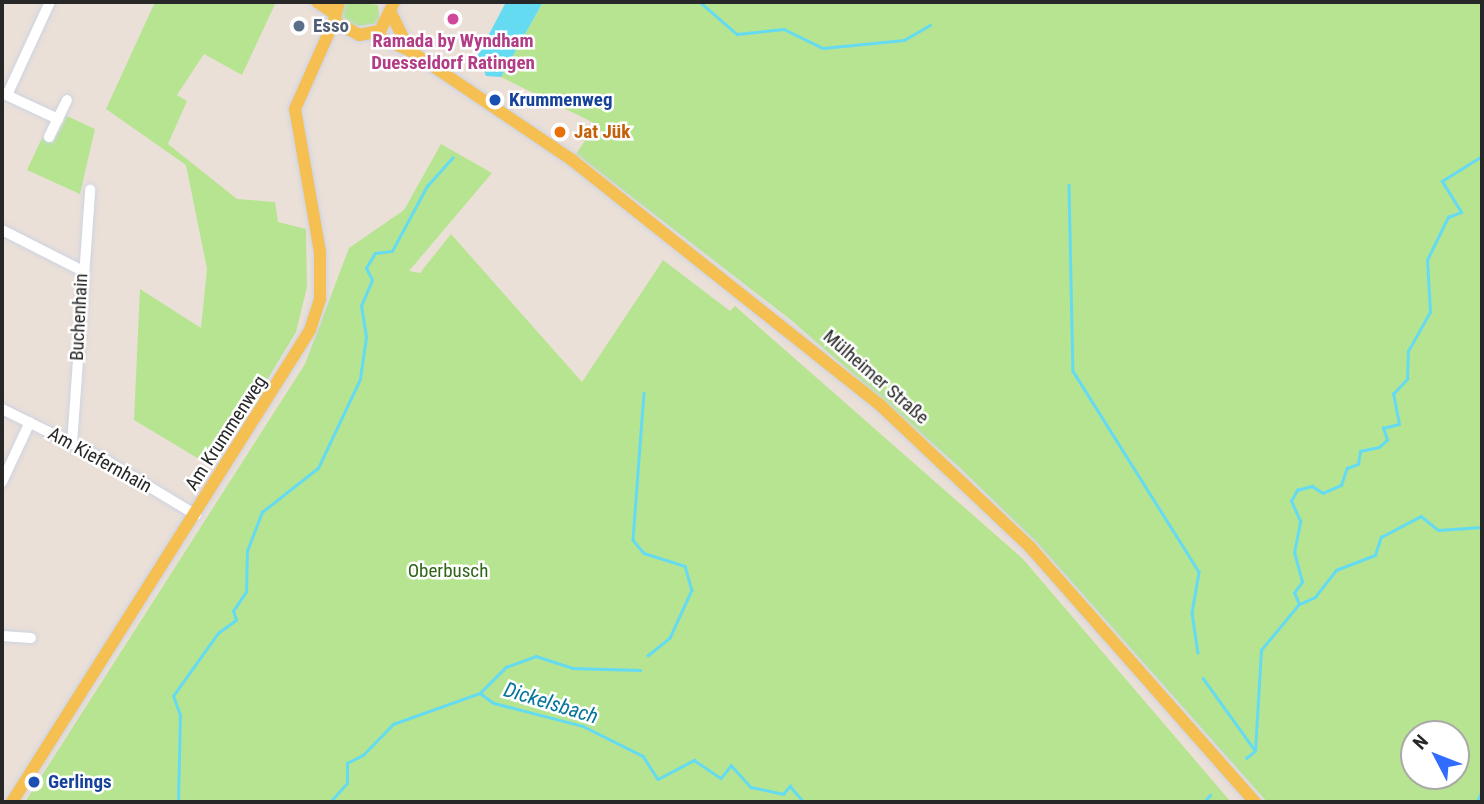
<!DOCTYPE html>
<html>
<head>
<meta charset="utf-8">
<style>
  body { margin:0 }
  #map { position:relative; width:1484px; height:804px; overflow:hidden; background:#ebe0d8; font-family:"Roboto Condensed",sans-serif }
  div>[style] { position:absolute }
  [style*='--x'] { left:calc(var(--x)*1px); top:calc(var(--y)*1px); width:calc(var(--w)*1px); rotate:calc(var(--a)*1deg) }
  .green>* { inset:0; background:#b6e491 }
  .water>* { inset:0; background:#65dbf2 }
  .stream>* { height:2.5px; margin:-1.25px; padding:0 1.25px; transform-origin:1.25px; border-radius:1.25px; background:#65dbf2 }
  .roads { filter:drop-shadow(0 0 2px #cdd3e1) drop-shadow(0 0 2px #cdd3e1) }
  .minor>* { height:10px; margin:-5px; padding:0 5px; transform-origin:5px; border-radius:5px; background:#fff }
  .major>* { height:12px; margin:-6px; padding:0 6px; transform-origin:6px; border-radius:6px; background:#f5bf52 }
  .dots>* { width:19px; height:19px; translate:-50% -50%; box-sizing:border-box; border:4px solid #fff; border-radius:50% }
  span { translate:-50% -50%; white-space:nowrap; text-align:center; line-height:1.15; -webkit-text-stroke:5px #fff; paint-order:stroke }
  .service-label { font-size:19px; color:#4e5e75; font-weight:700 }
  .left { translate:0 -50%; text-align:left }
  .hotel-label { font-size:19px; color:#b23c85; font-weight:700 }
  .transit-label { font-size:19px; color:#164399; font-weight:700 }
  .food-label { font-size:19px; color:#c56008; font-weight:700 }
  .street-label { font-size:19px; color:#272727 }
  .park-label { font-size:19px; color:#2f6516 }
  .water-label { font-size:21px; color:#08769a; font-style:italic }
  .frame { position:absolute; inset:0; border:4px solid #272727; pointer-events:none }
  .north { position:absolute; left:1400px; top:720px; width:70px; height:70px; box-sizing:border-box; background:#fff; border:2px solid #a9a9a9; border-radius:50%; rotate:312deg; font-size:19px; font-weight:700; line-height:28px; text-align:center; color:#272727 }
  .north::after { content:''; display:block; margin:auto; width:24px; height:32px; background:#306cff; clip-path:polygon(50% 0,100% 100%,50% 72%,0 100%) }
</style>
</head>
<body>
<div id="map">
  <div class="green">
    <i style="clip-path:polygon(155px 2px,276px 2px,242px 75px,204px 54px,177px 95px,187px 101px,168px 144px,237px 199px,275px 202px,278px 222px,306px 229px,307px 287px,296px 332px,214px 468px,134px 420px,140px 289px,201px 328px,207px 269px,186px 165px,106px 109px)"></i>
    <i style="clip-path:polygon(355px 2px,378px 5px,380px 23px,353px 27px,339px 20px,343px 5px)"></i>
    <i style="clip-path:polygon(evenodd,543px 2px,1482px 2px,1482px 802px,1267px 802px,1036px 542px,958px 466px,791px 320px,576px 154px,596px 124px,501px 77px,543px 2px,1414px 734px,1456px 734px,1456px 776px,1414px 776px,1414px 734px)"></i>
    <i style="clip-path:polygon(67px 116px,95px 129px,80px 194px,27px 170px,42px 138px,53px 143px)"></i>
    <i style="clip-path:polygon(441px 144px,492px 173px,409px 271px,420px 273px,451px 234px,582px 382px,663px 260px,730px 311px,735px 306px,1023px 559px,1230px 801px,25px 802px,305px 364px,349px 248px,404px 210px)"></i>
  </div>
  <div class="water">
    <i style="clip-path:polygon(506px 2px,543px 2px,501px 77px,486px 76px,478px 55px)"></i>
  </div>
  <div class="stream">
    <i style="--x:700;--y:2;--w:49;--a:40.9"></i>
    <i style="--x:737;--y:34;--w:47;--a:-6.1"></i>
    <i style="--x:784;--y:29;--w:43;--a:26"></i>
    <i style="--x:823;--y:48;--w:81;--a:-5.6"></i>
    <i style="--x:904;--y:40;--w:30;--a:-30"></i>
    <i style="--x:1069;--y:185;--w:186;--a:88.8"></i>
    <i style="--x:1073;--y:371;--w:237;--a:57.9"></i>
    <i style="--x:1199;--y:572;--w:42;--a:99.7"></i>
    <i style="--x:1192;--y:613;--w:40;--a:81.5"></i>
    <i style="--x:644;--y:393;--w:147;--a:94.3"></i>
    <i style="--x:633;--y:540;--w:17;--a:50"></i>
    <i style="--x:644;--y:553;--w:43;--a:17.6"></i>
    <i style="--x:685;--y:566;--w:25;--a:74"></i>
    <i style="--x:692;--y:590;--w:53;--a:114.6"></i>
    <i style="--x:670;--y:638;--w:28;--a:141"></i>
    <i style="--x:1300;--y:604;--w:17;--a:-25"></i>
    <i style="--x:1315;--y:597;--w:34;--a:-52"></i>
    <i style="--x:1336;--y:570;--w:42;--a:-21"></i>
    <i style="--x:1375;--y:555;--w:19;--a:-72"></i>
    <i style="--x:1381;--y:537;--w:45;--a:-27.7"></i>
    <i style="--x:1421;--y:516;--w:22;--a:39"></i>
    <i style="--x:1438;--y:530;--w:44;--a:-3.9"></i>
    <i style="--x:1203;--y:678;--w:87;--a:54.3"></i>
    <i style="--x:480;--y:693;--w:37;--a:-45"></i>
    <i style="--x:506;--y:667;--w:32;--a:-20"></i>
    <i style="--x:536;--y:656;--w:38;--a:18"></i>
    <i style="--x:572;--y:668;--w:68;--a:1.7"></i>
    <i style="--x:1246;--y:758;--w:11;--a:-38"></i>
    <i style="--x:1255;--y:751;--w:101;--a:-86.6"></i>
    <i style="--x:1261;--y:650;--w:60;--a:-50.4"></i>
    <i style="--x:1299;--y:604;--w:12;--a:-114"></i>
    <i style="--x:1294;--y:593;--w:14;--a:-54"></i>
    <i style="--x:1302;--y:582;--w:30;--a:-105"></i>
    <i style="--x:1294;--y:553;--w:33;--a:-79"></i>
    <i style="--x:1300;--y:521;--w:22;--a:-114"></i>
    <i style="--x:1291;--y:501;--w:13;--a:-61"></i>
    <i style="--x:1297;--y:490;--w:16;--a:-15"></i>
    <i style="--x:1312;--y:486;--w:13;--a:32"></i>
    <i style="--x:1323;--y:493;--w:20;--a:-24"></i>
    <i style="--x:1341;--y:485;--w:18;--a:-71"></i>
    <i style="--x:1347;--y:468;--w:12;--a:-20"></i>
    <i style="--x:1358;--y:464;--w:13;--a:-81"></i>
    <i style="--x:1360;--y:451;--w:19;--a:-12"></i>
    <i style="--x:1379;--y:447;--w:11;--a:-41"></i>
    <i style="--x:1387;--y:440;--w:13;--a:-108"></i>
    <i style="--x:1383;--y:428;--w:16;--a:-14"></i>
    <i style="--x:1399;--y:424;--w:31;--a:-101"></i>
    <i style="--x:1393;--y:394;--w:21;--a:-47"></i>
    <i style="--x:1407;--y:379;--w:28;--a:-88"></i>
    <i style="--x:1408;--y:351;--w:45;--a:-60.6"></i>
    <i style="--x:1430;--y:312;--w:52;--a:-93.3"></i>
    <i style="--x:1427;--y:260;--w:48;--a:-64"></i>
    <i style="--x:1448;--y:217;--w:14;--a:-21"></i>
    <i style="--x:1461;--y:212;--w:36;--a:-122"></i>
    <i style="--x:1442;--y:181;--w:47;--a:-32"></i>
    <i style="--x:178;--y:802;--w:87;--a:-88.7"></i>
    <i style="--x:180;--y:715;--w:20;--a:-110"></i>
    <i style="--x:173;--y:696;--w:77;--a:-54.5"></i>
    <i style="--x:218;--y:633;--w:22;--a:-36"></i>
    <i style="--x:236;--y:620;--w:9;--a:-108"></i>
    <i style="--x:233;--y:611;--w:23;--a:-56"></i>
    <i style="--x:246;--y:592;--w:41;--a:-88.6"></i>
    <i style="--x:247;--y:551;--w:42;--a:-69"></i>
    <i style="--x:262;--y:512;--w:71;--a:-38.2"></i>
    <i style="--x:318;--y:468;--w:98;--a:-64.7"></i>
    <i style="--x:360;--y:379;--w:42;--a:-81.9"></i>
    <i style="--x:366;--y:337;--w:31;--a:-99"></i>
    <i style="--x:361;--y:306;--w:28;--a:-67"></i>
    <i style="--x:372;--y:280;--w:13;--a:-117"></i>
    <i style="--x:366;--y:268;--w:17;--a:-59"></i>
    <i style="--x:375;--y:253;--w:17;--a:-7"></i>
    <i style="--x:392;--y:251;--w:74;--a:-61.7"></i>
    <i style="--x:427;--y:186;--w:38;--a:-48"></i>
    <i style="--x:330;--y:802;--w:25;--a:-48"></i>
    <i style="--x:347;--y:783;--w:20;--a:-90"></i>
    <i style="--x:347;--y:763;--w:18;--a:-27"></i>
    <i style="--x:363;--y:755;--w:43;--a:-45.9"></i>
    <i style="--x:393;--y:724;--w:92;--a:-19.6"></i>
    <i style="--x:480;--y:693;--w:17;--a:36"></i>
    <i style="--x:494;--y:703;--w:92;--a:14.5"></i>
    <i style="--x:583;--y:726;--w:67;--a:26.6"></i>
    <i style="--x:643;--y:756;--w:27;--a:57"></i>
    <i style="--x:658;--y:779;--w:41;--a:-27.8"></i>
    <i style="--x:694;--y:760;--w:32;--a:34"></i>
    <i style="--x:721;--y:778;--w:16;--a:-52"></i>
    <i style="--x:731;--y:765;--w:30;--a:48"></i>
    <i style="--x:751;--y:787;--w:33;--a:12"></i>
    <i style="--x:783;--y:794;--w:11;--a:-49"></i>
    <i style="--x:790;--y:786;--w:21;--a:49"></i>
    <i style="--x:1204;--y:802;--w:9;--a:-49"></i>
    <i style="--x:1477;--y:802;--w:13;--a:-67"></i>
  </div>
  <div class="roads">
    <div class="minor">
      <i style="--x:2;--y:93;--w:62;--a:24.9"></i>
      <i style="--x:7;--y:95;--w:102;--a:-65.2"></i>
      <i style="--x:49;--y:137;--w:41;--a:-64.1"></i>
      <i style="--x:2;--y:230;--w:89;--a:26.9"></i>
      <i style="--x:2;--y:409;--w:117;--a:26.3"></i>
      <i style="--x:107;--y:461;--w:104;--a:31.2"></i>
      <i style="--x:72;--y:444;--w:255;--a:-85.9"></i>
      <i style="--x:2;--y:482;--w:66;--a:-65"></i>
      <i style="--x:2;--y:636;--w:29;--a:4"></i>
    </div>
    <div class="major">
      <i style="--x:317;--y:2;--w:20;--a:33"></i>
      <i style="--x:339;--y:2;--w:20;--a:105"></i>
      <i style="--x:334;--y:21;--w:29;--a:29"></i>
      <i style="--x:359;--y:35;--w:21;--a:-11"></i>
      <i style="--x:380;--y:31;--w:32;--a:-64"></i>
      <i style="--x:392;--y:15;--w:39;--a:64"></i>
      <i style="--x:370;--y:33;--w:43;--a:23.6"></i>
      <i style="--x:409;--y:50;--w:197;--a:34"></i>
      <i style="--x:572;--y:160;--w:394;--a:38.5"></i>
      <i style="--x:880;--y:405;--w:207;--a:43.4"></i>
      <i style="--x:1030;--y:547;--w:340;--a:48.6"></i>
      <i style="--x:12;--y:802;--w:558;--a:-57.73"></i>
      <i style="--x:310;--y:330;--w:33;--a:-72"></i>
      <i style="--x:320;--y:299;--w:47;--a:-90"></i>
      <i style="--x:320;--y:252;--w:145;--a:-99.9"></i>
      <i style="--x:295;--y:109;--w:96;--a:-66.1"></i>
    </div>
  </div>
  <div class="dots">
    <i style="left:453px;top:19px;background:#d1479c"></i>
    <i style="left:299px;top:26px;background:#5c6f8a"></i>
    <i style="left:495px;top:100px;background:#1a4fb4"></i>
    <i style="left:560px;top:132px;background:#e8710a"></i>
    <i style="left:34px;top:782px;background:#1a4fb4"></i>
  </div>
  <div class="service-label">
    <span class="left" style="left:313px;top:26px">Esso</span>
  </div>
  <div class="hotel-label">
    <span style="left:453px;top:52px">Ramada by Wyndham<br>Duesseldorf Ratingen</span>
  </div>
  <div class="transit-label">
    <span class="left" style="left:509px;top:100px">Krummenweg</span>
    <span class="left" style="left:48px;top:782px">Gerlings</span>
  </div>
  <div class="food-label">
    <span class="left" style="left:574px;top:132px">Jat Jük</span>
  </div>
  <div class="street-label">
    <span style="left:79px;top:317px;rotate:-87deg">Buchenhain</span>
    <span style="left:876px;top:377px;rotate:41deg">Mülheimer Straße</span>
    <span style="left:226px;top:433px;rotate:-57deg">Am Krummenweg</span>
    <span style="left:100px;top:460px;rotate:29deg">Am Kiefernhain</span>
  </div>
  <div class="park-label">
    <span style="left:448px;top:571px">Oberbusch</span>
  </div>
  <div class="water-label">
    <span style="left:551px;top:703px;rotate:17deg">Dickelsbach</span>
  </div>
  <div class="frame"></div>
  <div class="north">N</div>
</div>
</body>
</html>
